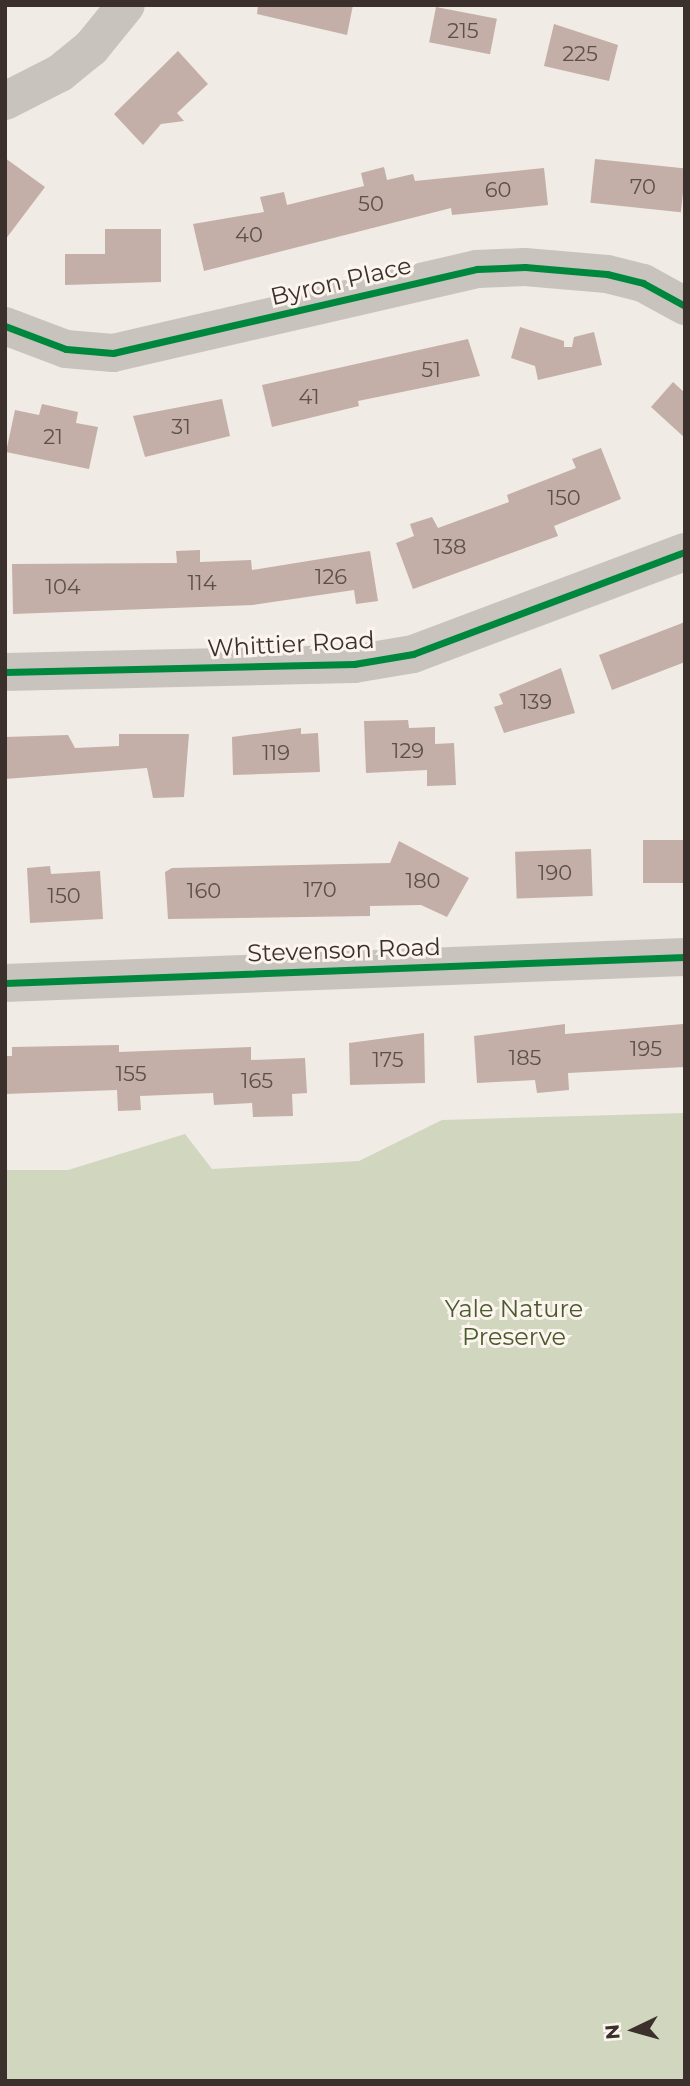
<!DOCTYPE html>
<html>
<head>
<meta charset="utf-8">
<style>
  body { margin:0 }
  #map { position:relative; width:690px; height:2086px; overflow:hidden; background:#f0ebe5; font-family:Montserrat,sans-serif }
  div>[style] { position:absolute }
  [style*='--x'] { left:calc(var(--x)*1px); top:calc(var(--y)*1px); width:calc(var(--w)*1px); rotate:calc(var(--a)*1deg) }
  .green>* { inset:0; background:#d1d6bf }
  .building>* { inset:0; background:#c3afa7; transform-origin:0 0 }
  .minor>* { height:38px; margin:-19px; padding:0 19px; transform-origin:19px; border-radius:19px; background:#c9c3be }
  .cycleway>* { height:7px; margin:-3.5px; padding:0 3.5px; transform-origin:3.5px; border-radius:3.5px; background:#00873e }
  span { translate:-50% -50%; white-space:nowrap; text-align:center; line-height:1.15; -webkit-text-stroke:6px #fbf5ee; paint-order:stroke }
  .number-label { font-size:21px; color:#5d504a }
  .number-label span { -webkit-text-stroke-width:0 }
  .street-label { font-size:24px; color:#3b302b }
  .park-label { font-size:24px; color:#4a5a2e }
  .frame { position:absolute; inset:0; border:7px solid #3b302b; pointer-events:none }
  .north { position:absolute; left:599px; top:1995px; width:70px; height:70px; -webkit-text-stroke:5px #fbf5ee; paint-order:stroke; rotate:265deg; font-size:19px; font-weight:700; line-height:28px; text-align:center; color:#3b302b }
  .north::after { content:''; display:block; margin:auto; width:24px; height:32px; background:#3b302b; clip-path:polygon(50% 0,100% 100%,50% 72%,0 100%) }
</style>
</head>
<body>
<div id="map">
  <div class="green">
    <i style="clip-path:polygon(685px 1113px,685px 2081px,5px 2081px,5px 1170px,68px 1170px,185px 1134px,212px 1169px,359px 1161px,442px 1120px)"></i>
  </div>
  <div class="building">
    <i style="clip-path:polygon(258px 5px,353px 5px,347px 35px,257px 14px)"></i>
    <i style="left:436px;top:7px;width:62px;height:36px;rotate:11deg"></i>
    <i style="clip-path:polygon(554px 24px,618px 45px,609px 81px,544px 66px)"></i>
    <i style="clip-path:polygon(178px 51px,208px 84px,177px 113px,184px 121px,161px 124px,143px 145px,114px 114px)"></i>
    <i style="clip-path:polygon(5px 158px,45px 187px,5px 240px)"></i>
    <i style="left:595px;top:159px;width:91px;height:44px;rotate:6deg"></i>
    <i style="clip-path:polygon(384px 167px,387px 180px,413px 174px,415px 181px,544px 168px,548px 205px,452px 215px,451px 208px,204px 271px,193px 224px,264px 212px,260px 197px,284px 192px,287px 205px,364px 186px,361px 173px)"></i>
    <i style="clip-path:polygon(105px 229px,161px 229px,161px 282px,65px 285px,65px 254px,105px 254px)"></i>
    <i style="clip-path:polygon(520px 327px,564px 341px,564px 347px,572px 347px,574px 337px,594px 332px,602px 365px,538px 380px,535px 366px,511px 358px)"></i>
    <i style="clip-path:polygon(468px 339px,480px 376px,358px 401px,359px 406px,272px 427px,262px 385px)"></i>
    <i style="clip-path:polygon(673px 382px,685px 393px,685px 438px,651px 407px)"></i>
    <i style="clip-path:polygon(222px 399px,230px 436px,145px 457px,133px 416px)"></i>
    <i style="clip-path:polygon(42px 404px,78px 412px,76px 423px,98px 427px,89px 469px,6px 452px,15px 410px,39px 415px)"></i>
    <i style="clip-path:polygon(601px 448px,621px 499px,554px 526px,558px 536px,413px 589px,396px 543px,414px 536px,410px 524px,432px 517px,438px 528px,509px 502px,507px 495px,576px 468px,572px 459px)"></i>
    <i style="clip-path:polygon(200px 550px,200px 562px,251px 560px,252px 570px,370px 551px,378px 601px,356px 604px,354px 590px,253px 605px,13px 614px,12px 564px,177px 563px,176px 551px)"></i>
    <i style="clip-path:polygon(685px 622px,685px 662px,612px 690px,599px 655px)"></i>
    <i style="clip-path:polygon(561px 668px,575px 713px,504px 733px,494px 707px,503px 704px,499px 694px)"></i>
    <i style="clip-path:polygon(408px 720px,409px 728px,435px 727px,435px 744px,454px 743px,456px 785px,427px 786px,427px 770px,366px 773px,364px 721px)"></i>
    <i style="clip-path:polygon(301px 728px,301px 734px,318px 733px,320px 772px,233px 775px,232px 737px)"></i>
    <i style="clip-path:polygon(119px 734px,189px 734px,184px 797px,153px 798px,147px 768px,5px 779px,5px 737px,68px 735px,75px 748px,119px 746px)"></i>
    <i style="left:685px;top:840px;width:43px;height:42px;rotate:90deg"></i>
    <i style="clip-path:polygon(399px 841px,469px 878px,447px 917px,421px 905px,370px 906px,370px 916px,168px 919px,165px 872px,172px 868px,390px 863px)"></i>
    <i style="left:591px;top:849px;width:47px;height:76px;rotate:88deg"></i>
    <i style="clip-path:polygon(50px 866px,51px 874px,100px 871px,103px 919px,30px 923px,27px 868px)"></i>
    <i style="clip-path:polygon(565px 1024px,565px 1034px,683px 1024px,685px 1067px,568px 1073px,569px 1090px,537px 1093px,535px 1080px,477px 1083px,474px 1036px)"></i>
    <i style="clip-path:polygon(424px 1033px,425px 1083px,350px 1085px,349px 1043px)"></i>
    <i style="clip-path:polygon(119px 1045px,119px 1052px,251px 1047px,251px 1060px,305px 1058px,307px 1093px,292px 1094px,293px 1116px,253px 1117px,252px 1103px,214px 1105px,213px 1093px,140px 1096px,141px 1110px,118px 1111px,117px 1090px,5px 1094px,5px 1056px,12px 1056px,12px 1047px)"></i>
  </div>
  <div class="minor">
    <i style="--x:5;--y:101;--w:62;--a:-27"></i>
    <i style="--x:60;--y:73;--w:40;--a:-39"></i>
    <i style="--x:91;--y:48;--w:55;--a:-50.9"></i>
    <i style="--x:5;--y:326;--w:65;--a:20.7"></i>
    <i style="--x:66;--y:349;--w:47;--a:4.9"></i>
    <i style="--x:113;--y:353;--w:374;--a:-13"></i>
    <i style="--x:477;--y:269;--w:48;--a:-2.4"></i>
    <i style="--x:525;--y:267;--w:82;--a:4.9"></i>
    <i style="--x:607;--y:274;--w:37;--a:14"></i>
    <i style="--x:643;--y:283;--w:48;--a:28.7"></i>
    <i style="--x:5;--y:672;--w:349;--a:-1.3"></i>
    <i style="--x:354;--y:664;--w:60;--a:-9.6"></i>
    <i style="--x:413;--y:654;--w:290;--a:-20.6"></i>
    <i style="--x:5;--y:983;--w:680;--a:-2.19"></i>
  </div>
  <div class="cycleway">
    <i style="--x:5;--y:326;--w:65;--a:20.7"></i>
    <i style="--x:66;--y:349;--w:47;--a:4.9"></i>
    <i style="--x:113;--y:353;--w:374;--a:-13"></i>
    <i style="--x:477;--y:269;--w:48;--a:-2.4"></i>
    <i style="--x:525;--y:267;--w:82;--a:4.9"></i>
    <i style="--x:607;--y:274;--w:37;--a:14"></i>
    <i style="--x:643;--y:283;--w:48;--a:28.7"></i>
    <i style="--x:5;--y:672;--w:349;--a:-1.3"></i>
    <i style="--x:354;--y:664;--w:60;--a:-9.6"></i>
    <i style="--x:413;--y:654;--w:290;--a:-20.6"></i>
    <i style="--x:5;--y:983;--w:680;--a:-2.19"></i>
  </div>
  <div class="number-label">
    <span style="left:463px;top:31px">215</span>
    <span style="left:580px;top:54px">225</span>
    <span style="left:643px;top:187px">70</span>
    <span style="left:498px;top:190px">60</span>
    <span style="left:371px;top:204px">50</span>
    <span style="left:249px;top:235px">40</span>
    <span style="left:431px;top:370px">51</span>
    <span style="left:309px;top:397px">41</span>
    <span style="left:181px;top:427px">31</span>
    <span style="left:53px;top:437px">21</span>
    <span style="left:564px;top:498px">150</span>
    <span style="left:450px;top:547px">138</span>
    <span style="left:331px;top:577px">126</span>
    <span style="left:202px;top:583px">114</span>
    <span style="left:63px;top:587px">104</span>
    <span style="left:536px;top:702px">139</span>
    <span style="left:408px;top:751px">129</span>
    <span style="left:276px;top:753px">119</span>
    <span style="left:555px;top:873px">190</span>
    <span style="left:423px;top:881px">180</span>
    <span style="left:320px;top:890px">170</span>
    <span style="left:204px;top:891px">160</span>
    <span style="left:64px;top:896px">150</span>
    <span style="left:646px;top:1049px">195</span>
    <span style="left:525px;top:1058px">185</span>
    <span style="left:388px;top:1060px">175</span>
    <span style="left:131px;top:1074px">155</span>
    <span style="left:257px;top:1081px">165</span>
  </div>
  <div class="street-label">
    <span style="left:341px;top:281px;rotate:-13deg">Byron Place</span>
    <span style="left:291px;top:644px;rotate:-3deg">Whittier Road</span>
    <span style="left:344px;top:950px;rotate:-2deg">Stevenson Road</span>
  </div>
  <div class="park-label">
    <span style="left:514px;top:1323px">Yale Nature<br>Preserve</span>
  </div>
  <div class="frame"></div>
  <div class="north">N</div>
</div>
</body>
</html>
